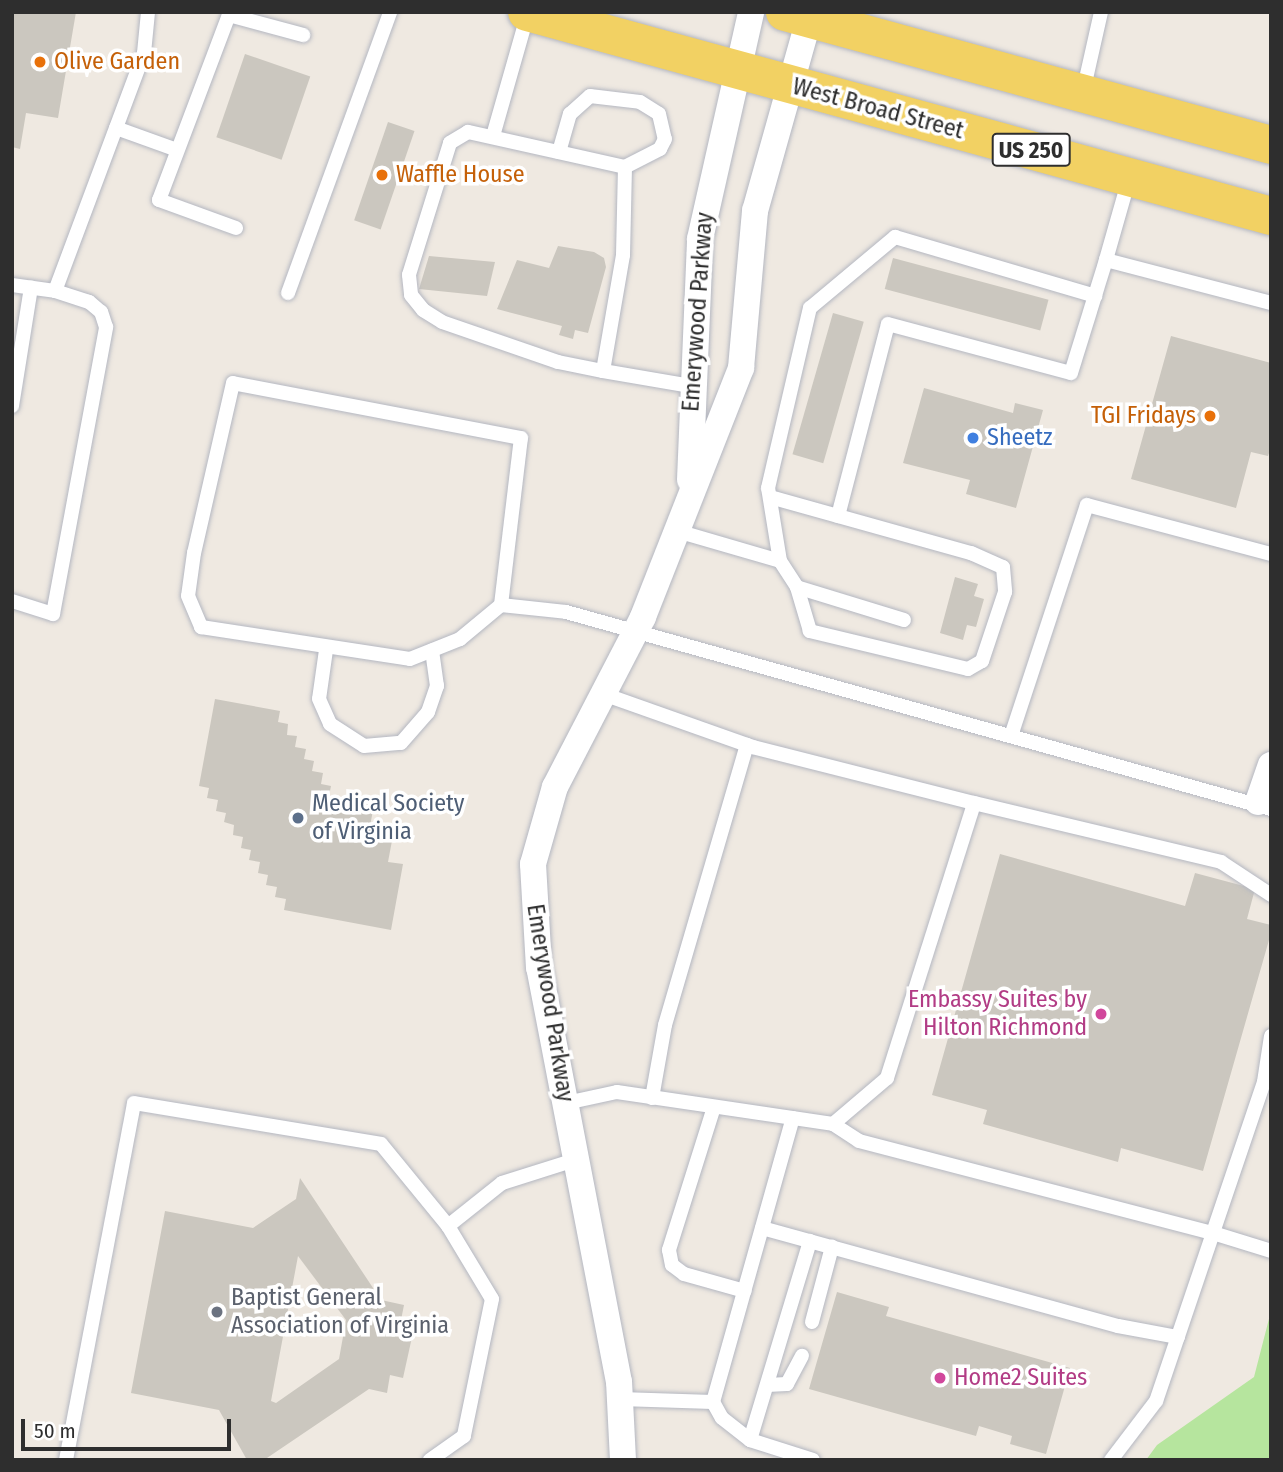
<!DOCTYPE html>
<html>
<head>
<meta charset="utf-8">
<style>
  body { margin:0 }
  #map { position:relative; width:1283px; height:1472px; overflow:hidden; background:#efe9e1; font-family:"Fira Sans Condensed",sans-serif }
  div>[style] { position:absolute }
  [style*='--x'] { left:calc(var(--x)*1px); top:calc(var(--y)*1px); width:calc(var(--w)*1px); rotate:calc(var(--a)*1deg) }
  .green>* { inset:0; background:#b6e59e }
  .building>* { inset:0; background:#cbc7bf; transform-origin:0 0 }
  .roads { filter:drop-shadow(0 0 2px #b4b7c1) drop-shadow(0 0 2px #b4b7c1) }
  .lane>* { height:14px; margin:-7px; padding:0 7px; transform-origin:7px; border-radius:7px; background:#fff }
  .street>* { height:26px; margin:-13px; padding:0 13px; transform-origin:13px; border-radius:13px; background:#fff }
  .primary>* { height:38px; margin:-19px; padding:0 19px; transform-origin:19px; border-radius:19px; background:#f2d163 }
  .dots>* { width:19px; height:19px; translate:-50% -50%; box-sizing:border-box; border:4px solid #fff; border-radius:50% }
  span { translate:-50% -50%; white-space:nowrap; text-align:center; line-height:1.15; -webkit-text-stroke:7px #fff; paint-order:stroke }
  .shield-label span { padding:2px 5px; background:#fff; border:2px solid; border-radius:5px; -webkit-text-stroke-width:0 }
  .shield-label { font-size:23px; color:#2e2e2e; font-weight:700 }
  .food-label { font-size:24px; color:#c56008 }
  .left { translate:0 -50%; text-align:left }
  .right { translate:-100% -50%; text-align:right }
  .street-label { font-size:24px; color:#2e2e2e }
  .shop-label { font-size:24px; color:#366cbe }
  .service-label { font-size:24px; color:#4e5e75 }
  .hotel-label { font-size:24px; color:#b23c85 }
  .worship-label { font-size:24px; color:#5b616d }
  .frame { position:absolute; inset:0; border:14px solid #2e2e2e; pointer-events:none }
  .scale { position:absolute; left:21px; top:1419px; width:210px; height:32px; box-sizing:border-box; border:4px solid #2e2e2e; border-top:0; padding-left:9px; font-size:21px; line-height:24px; white-space:nowrap; color:#2e2e2e; -webkit-text-stroke:5px #fff; paint-order:stroke }
</style>
</head>
<body>
<div id="map">
  <div class="green">
    <i style="clip-path:polygon(1271px 1311px,1271px 1460px,1146px 1460px,1157px 1445px,1254px 1377px)"></i>
  </div>
  <div class="building">
    <i style="clip-path:polygon(12px 12px,76px 12px,58px 118px,26px 113px,20px 149px,12px 147px)"></i>
    <i style="left:245px;top:54px;width:69px;height:88px;rotate:19deg"></i>
    <i style="left:388px;top:122px;width:28px;height:104px;rotate:19deg"></i>
    <i style="clip-path:polygon(558px 246px,594px 252px,604px 258px,606px 267px,588px 333px,575px 330px,573px 339px,559px 335px,562px 326px,497px 309px,517px 260px,549px 268px)"></i>
    <i style="clip-path:polygon(429px 256px,495px 262px,487px 296px,419px 289px)"></i>
    <i style="left:893px;top:258px;width:161px;height:32px;rotate:15deg"></i>
    <i style="left:833px;top:313px;width:32px;height:147px;rotate:16deg"></i>
    <i style="clip-path:polygon(1171px 336px,1271px 363px,1271px 447px,1268px 456px,1251px 452px,1236px 508px,1131px 479px)"></i>
    <i style="clip-path:polygon(924px 388px,1013px 413px,1015px 403px,1043px 410px,1016px 508px,966px 494px,970px 480px,903px 463px)"></i>
    <i style="clip-path:polygon(955px 577px,978px 584px,974px 596px,984px 599px,976px 627px,967px 625px,963px 640px,940px 633px)"></i>
    <i style="clip-path:polygon(215px 699px,280px 711px,278px 722px,288px 724px,287px 735px,297px 736px,295px 747px,306px 749px,304px 759px,314px 761px,312px 771px,323px 773px,321px 784px,331px 786px,329px 796px,374px 805px,370px 826px,394px 830px,388px 862px,403px 864px,391px 930px,284px 910px,286px 899px,275px 897px,277px 887px,266px 885px,268px 875px,258px 873px,260px 862px,249px 860px,251px 850px,241px 848px,243px 837px,233px 835px,234px 825px,224px 822px,226px 813px,216px 811px,218px 800px,207px 798px,209px 788px,199px 786px)"></i>
    <i style="clip-path:polygon(1000px 854px,1185px 906px,1195px 873px,1255px 889px,1247px 919px,1271px 925px,1271px 933px,1203px 1171px,1121px 1148px,1118px 1162px,983px 1124px,987px 1110px,932px 1095px)"></i>
    <i style="clip-path:polygon(evenodd,300px 1178px,381px 1300px,404px 1305px,400px 1325px,414px 1328px,403px 1378px,390px 1375px,387px 1393px,369px 1389px,264px 1460px,247px 1460px,219px 1410px,131px 1393px,165px 1211px,253px 1228px,296px 1199px,300px 1178px,298px 1256px,346px 1320px,339px 1359px,276px 1403px,271px 1401px,298px 1256px)"></i>
    <i style="clip-path:polygon(837px 1292px,889px 1307px,886px 1316px,1070px 1368px,1046px 1454px,1010px 1444px,1012px 1436px,979px 1426px,976px 1436px,809px 1389px)"></i>
  </div>
  <div class="roads">
    <div class="lane">
      <i style="--x:1083;--y:92;--w:82;--a:-77.3"></i>
      <i style="--x:116;--y:128;--w:65;--a:19.8"></i>
      <i style="--x:493;--y:136;--w:128;--a:-74.1"></i>
      <i style="--x:559;--y:152;--w:40;--a:-74"></i>
      <i style="--x:570;--y:114;--w:27;--a:-42"></i>
      <i style="--x:590;--y:96;--w:50;--a:6.8"></i>
      <i style="--x:640;--y:102;--w:22;--a:32"></i>
      <i style="--x:659;--y:114;--w:26;--a:77"></i>
      <i style="--x:665;--y:139;--w:11;--a:117"></i>
      <i style="--x:660;--y:149;--w:39;--a:153"></i>
      <i style="--x:1129;--y:179;--w:84;--a:105.9"></i>
      <i style="--x:1106;--y:260;--w:171;--a:14.6"></i>
      <i style="--x:236;--y:228;--w:82;--a:-160"></i>
      <i style="--x:159;--y:200;--w:198;--a:-69.3"></i>
      <i style="--x:229;--y:15;--w:77;--a:15.1"></i>
      <i style="--x:12;--y:285;--w:43;--a:7.9"></i>
      <i style="--x:55;--y:291;--w:254;--a:-69.5"></i>
      <i style="--x:144;--y:53;--w:41;--a:-84.4"></i>
      <i style="--x:288;--y:293;--w:299;--a:-70"></i>
      <i style="--x:603;--y:371;--w:118;--a:-80.2"></i>
      <i style="--x:623;--y:255;--w:88;--a:-88.7"></i>
      <i style="--x:625;--y:167;--w:161;--a:-167.4"></i>
      <i style="--x:468;--y:132;--w:21;--a:149"></i>
      <i style="--x:450;--y:143;--w:138;--a:107.3"></i>
      <i style="--x:409;--y:275;--w:20;--a:84"></i>
      <i style="--x:411;--y:295;--w:19;--a:51"></i>
      <i style="--x:423;--y:310;--w:22;--a:32"></i>
      <i style="--x:442;--y:322;--w:123;--a:19"></i>
      <i style="--x:558;--y:362;--w:46;--a:11.3"></i>
      <i style="--x:603;--y:371;--w:89;--a:9.7"></i>
      <i style="--x:12;--y:406;--w:120;--a:-80.9"></i>
      <i style="--x:770;--y:497;--w:209;--a:15.6"></i>
      <i style="--x:971;--y:553;--w:35;--a:24"></i>
      <i style="--x:1003;--y:567;--w:25;--a:85"></i>
      <i style="--x:1005;--y:592;--w:73;--a:108.4"></i>
      <i style="--x:982;--y:661;--w:16;--a:150"></i>
      <i style="--x:968;--y:669;--w:163;--a:-166.5"></i>
      <i style="--x:810;--y:631;--w:46;--a:-106.5"></i>
      <i style="--x:838;--y:516;--w:198;--a:-75.4"></i>
      <i style="--x:888;--y:324;--w:189;--a:15"></i>
      <i style="--x:1071;--y:373;--w:118;--a:-72.8"></i>
      <i style="--x:677;--y:531;--w:107;--a:16.2"></i>
      <i style="--x:12;--y:601;--w:43;--a:17.6"></i>
      <i style="--x:53;--y:614;--w:292;--a:-79.5"></i>
      <i style="--x:106;--y:327;--w:16;--a:-108"></i>
      <i style="--x:101;--y:312;--w:16;--a:-140"></i>
      <i style="--x:89;--y:302;--w:36;--a:-162"></i>
      <i style="--x:501;--y:605;--w:168;--a:-83.2"></i>
      <i style="--x:521;--y:438;--w:293;--a:-169.2"></i>
      <i style="--x:233;--y:383;--w:174;--a:102.9"></i>
      <i style="--x:194;--y:553;--w:43;--a:97.9"></i>
      <i style="--x:188;--y:596;--w:34;--a:67"></i>
      <i style="--x:201;--y:627;--w:211;--a:8.7"></i>
      <i style="--x:410;--y:659;--w:54;--a:-21.8"></i>
      <i style="--x:460;--y:639;--w:53;--a:-39.7"></i>
      <i style="--x:501;--y:605;--w:65;--a:6.1"></i>
      <i style="--x:566;--y:612;--w:732;--a:15.61"></i>
      <i style="--x:904;--y:620;--w:112;--a:-162.9"></i>
      <i style="--x:797;--y:587;--w:31;--a:-123"></i>
      <i style="--x:780;--y:561;--w:74;--a:-99.3"></i>
      <i style="--x:768;--y:488;--w:185;--a:-76.9"></i>
      <i style="--x:810;--y:308;--w:111;--a:-39.9"></i>
      <i style="--x:895;--y:237;--w:209;--a:16.4"></i>
      <i style="--x:326;--y:650;--w:49;--a:98.1"></i>
      <i style="--x:319;--y:699;--w:27;--a:66"></i>
      <i style="--x:330;--y:724;--w:40;--a:32.9"></i>
      <i style="--x:364;--y:746;--w:37;--a:-5"></i>
      <i style="--x:401;--y:743;--w:41;--a:-48.9"></i>
      <i style="--x:428;--y:712;--w:28;--a:-71"></i>
      <i style="--x:437;--y:686;--w:36;--a:-98"></i>
      <i style="--x:1011;--y:736;--w:243;--a:-71.8"></i>
      <i style="--x:1087;--y:505;--w:190;--a:14.9"></i>
      <i style="--x:974;--y:803;--w:254;--a:13.4"></i>
      <i style="--x:1221;--y:862;--w:60;--a:33.4"></i>
      <i style="--x:1271;--y:1036;--w:47;--a:98.7"></i>
      <i style="--x:1264;--y:1082;--w:159;--a:108.7"></i>
      <i style="--x:1213;--y:1233;--w:61;--a:17.2"></i>
      <i style="--x:652;--y:1098;--w:74;--a:-79.9"></i>
      <i style="--x:665;--y:1025;--w:292;--a:-73.7"></i>
      <i style="--x:566;--y:1103;--w:52;--a:-12.2"></i>
      <i style="--x:617;--y:1092;--w:218;--a:8.4"></i>
      <i style="--x:833;--y:1124;--w:71;--a:-40.4"></i>
      <i style="--x:887;--y:1078;--w:288;--a:-72.4"></i>
      <i style="--x:974;--y:803;--w:228;--a:-165.8"></i>
      <i style="--x:753;--y:747;--w:159;--a:-160.5"></i>
      <i style="--x:714;--y:1107;--w:150;--a:107.5"></i>
      <i style="--x:669;--y:1250;--w:15;--a:79"></i>
      <i style="--x:672;--y:1265;--w:15;--a:37"></i>
      <i style="--x:684;--y:1274;--w:63;--a:15.6"></i>
      <i style="--x:833;--y:1124;--w:31;--a:33"></i>
      <i style="--x:859;--y:1141;--w:366;--a:14.6"></i>
      <i style="--x:1213;--y:1233;--w:177;--a:108.7"></i>
      <i style="--x:1156;--y:1401;--w:74;--a:127.3"></i>
      <i style="--x:448;--y:1226;--w:69;--a:-38.5"></i>
      <i style="--x:502;--y:1183;--w:80;--a:-17.5"></i>
      <i style="--x:762;--y:1228;--w:369;--a:15.4"></i>
      <i style="--x:1118;--y:1326;--w:61;--a:10.4"></i>
      <i style="--x:812;--y:1322;--w:78;--a:-75.1"></i>
      <i style="--x:767;--y:1385;--w:20;--a:-3"></i>
      <i style="--x:787;--y:1384;--w:32;--a:-62"></i>
      <i style="--x:620;--y:1399;--w:93;--a:1.8"></i>
      <i style="--x:713;--y:1402;--w:18;--a:61"></i>
      <i style="--x:722;--y:1418;--w:36;--a:38"></i>
      <i style="--x:750;--y:1440;--w:66;--a:17.6"></i>
      <i style="--x:713;--y:1402;--w:295;--a:-74.3"></i>
      <i style="--x:750;--y:1440;--w:208;--a:-73.2"></i>
      <i style="--x:66;--y:1460;--w:363;--a:-79.2"></i>
      <i style="--x:134;--y:1103;--w:250;--a:9.4"></i>
      <i style="--x:381;--y:1144;--w:106;--a:50.7"></i>
      <i style="--x:448;--y:1226;--w:85;--a:58.9"></i>
      <i style="--x:492;--y:1299;--w:140;--a:101.6"></i>
      <i style="--x:464;--y:1436;--w:42;--a:144.8"></i>
    </div>
    <div class="street">
      <i style="--x:690;--y:480;--w:241;--a:-87.6"></i>
      <i style="--x:700;--y:239;--w:233;--a:-77.3"></i>
      <i style="--x:1258;--y:802;--w:39;--a:-71"></i>
      <i style="--x:623;--y:1460;--w:78;--a:-92.9"></i>
      <i style="--x:619;--y:1382;--w:422;--a:-100.9"></i>
      <i style="--x:539;--y:968;--w:104;--a:-93.3"></i>
      <i style="--x:533;--y:864;--w:80;--a:-74.1"></i>
      <i style="--x:555;--y:787;--w:191;--a:-62.6"></i>
      <i style="--x:643;--y:617;--w:268;--a:-68.5"></i>
      <i style="--x:741;--y:368;--w:158;--a:-84.9"></i>
      <i style="--x:755;--y:211;--w:199;--a:-74.3"></i>
    </div>
    <div class="primary">
      <i style="--x:527;--y:12;--w:771;--a:15.33"></i>
      <i style="--x:785;--y:12;--w:504;--a:15.3"></i>
    </div>
  </div>
  <div class="dots">
    <i style="left:40px;top:62px;background:#e8710a"></i>
    <i style="left:382px;top:175px;background:#e8710a"></i>
    <i style="left:1210px;top:416px;background:#e8710a"></i>
    <i style="left:973px;top:438px;background:#3f7fe0"></i>
    <i style="left:298px;top:818px;background:#5c6f8a"></i>
    <i style="left:1101px;top:1014px;background:#d1479c"></i>
    <i style="left:217px;top:1312px;background:#6b7280"></i>
    <i style="left:940px;top:1378px;background:#d1479c"></i>
  </div>
  <div class="shield-label">
    <span style="left:1031px;top:150px">US 250</span>
  </div>
  <div class="food-label">
    <span class="left" style="left:54px;top:62px">Olive Garden</span>
    <span class="left" style="left:396px;top:175px">Waffle House</span>
    <span class="right" style="left:1196px;top:416px">TGI Fridays</span>
  </div>
  <div class="street-label">
    <span style="left:878px;top:109px;rotate:15deg">West Broad Street</span>
    <span style="left:698px;top:312px;rotate:-86deg">Emerywood Parkway</span>
    <span style="left:550px;top:1003px;rotate:81deg">Emerywood Parkway</span>
  </div>
  <div class="shop-label">
    <span class="left" style="left:987px;top:438px">Sheetz</span>
  </div>
  <div class="service-label">
    <span class="left" style="left:312px;top:818px">Medical Society<br>of Virginia</span>
  </div>
  <div class="hotel-label">
    <span class="right" style="left:1087px;top:1014px">Embassy Suites by<br>Hilton Richmond</span>
    <span class="left" style="left:954px;top:1378px">Home2 Suites</span>
  </div>
  <div class="worship-label">
    <span class="left" style="left:231px;top:1312px">Baptist General<br>Association of Virginia</span>
  </div>
  <div class="frame"></div>
  <div class="scale">50 m</div>
</div>
</body>
</html>
